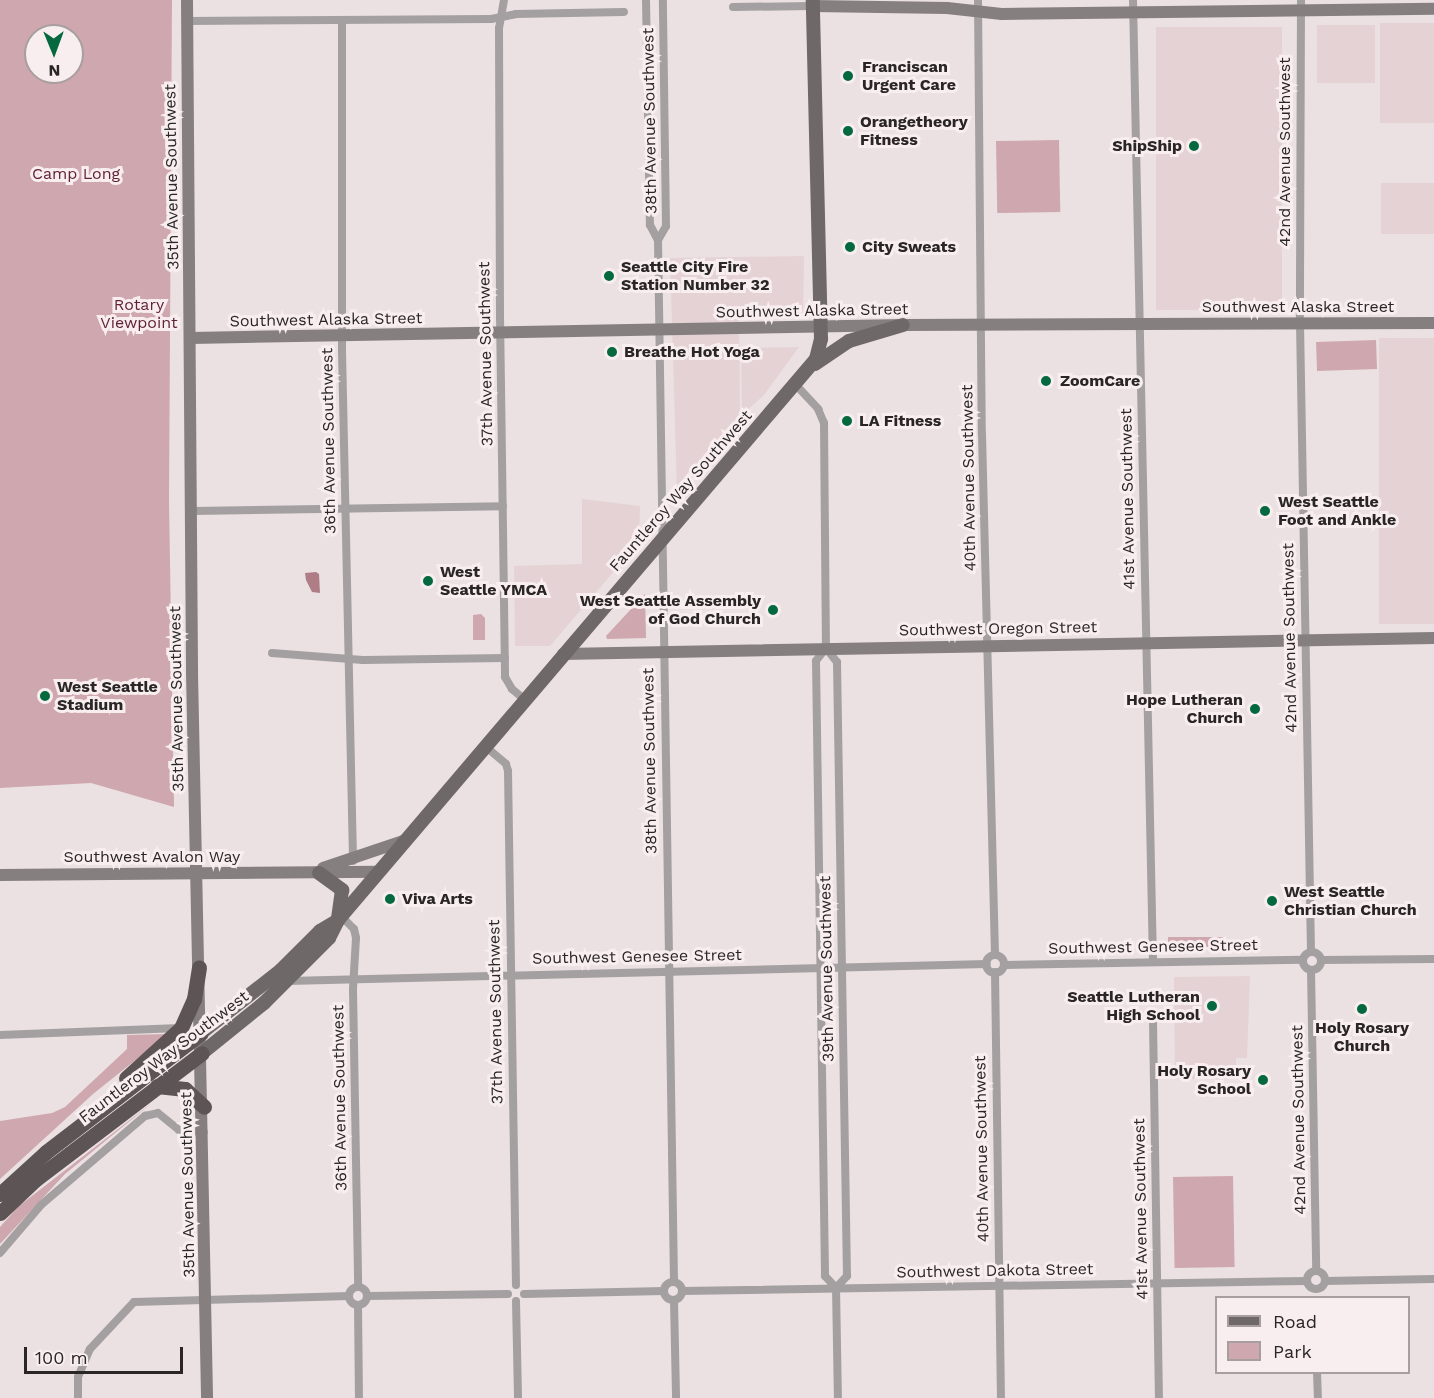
<!DOCTYPE html>
<html>
<head>
<meta charset="utf-8">
<style>
  body { margin:0 }
  #map { position:relative; width:1434px; height:1398px; overflow:hidden; background:#ebe1e2; font-family:"Work Sans",sans-serif }
  div>[style] { position:absolute }
  [style*='--x'] { left:calc(var(--x)*1px); top:calc(var(--y)*1px); width:calc(var(--w)*1px); rotate:calc(var(--a)*1deg) }
  .built>* { inset:0; background:#e5d2d5; transform-origin:0 0 }
  .green>* { inset:0; background:#cfa7ae; transform-origin:0 0 }
  .water>* { inset:0; background:#ae7d86 }
  .street>* { height:8px; margin:-4px; padding:0 4px; transform-origin:4px; border-radius:4px; background:#a4a0a1 }
  .street>.ring { margin:-4px; padding:0; box-sizing:content-box; background:none; border:8px solid #a4a0a1; border-radius:50% }
  .secondary>* { height:12px; margin:-6px; padding:0 6px; transform-origin:6px; border-radius:6px; background:#857f80 }
  .primary>* { height:14px; margin:-7px; padding:0 7px; transform-origin:7px; border-radius:7px; background:#6f6869 }
  .highway>* { height:15px; margin:-7.5px; padding:0 7.5px; transform-origin:7.5px; border-radius:7.5px; background:#5d5455 }
  .dots>* { width:16px; height:16px; translate:-50% -50%; box-sizing:border-box; border:3px solid #f8eef0; border-radius:50% }
  span { translate:-50% -50%; white-space:nowrap; text-align:center; line-height:1.15; -webkit-text-stroke:6px #f8eef0; paint-order:stroke }
  .poi-label { font-size:16px; color:#2a2626; font-weight:700 }
  .left { translate:0 -50%; text-align:left }
  .right { translate:-100% -50%; text-align:right }
  .street-label { font-size:16px; color:#2a2626 }
  .park-label { font-size:16px; color:#612333 }
  .legend { position:absolute; left:1215px; top:1296px; width:195px; height:78px; box-sizing:border-box; background:#f8eef0; border:2px solid #a69e9f; margin:0; padding:8px 10px; list-style:none; font-size:18px; color:#2a2626 }
  .legend li { display:flex; align-items:center; gap:12px; height:30px }
  .legend b { width:30px; border:2px solid #a69e9f }
  .north { position:absolute; left:24px; top:24px; width:60px; height:60px; box-sizing:border-box; background:#f8eef0; border:2px solid #a69e9f; border-radius:50%; rotate:179deg; font-size:16px; font-weight:700; line-height:24px; text-align:center; color:#2a2626 }
  .north::after { content:''; display:block; margin:auto; width:21px; height:27px; background:#04693e; clip-path:polygon(50% 0,100% 100%,50% 72%,0 100%) }
  .scale { position:absolute; left:24px; top:1347px; width:159px; height:27px; box-sizing:border-box; border:3px solid #2a2626; border-top:0; padding-left:8px; font-size:18px; line-height:21px; white-space:nowrap; color:#2a2626; -webkit-text-stroke:4px #f8eef0; paint-order:stroke }
</style>
</head>
<body>
<div id="map">
  <div class="built">
    <i style="left:1434px;top:23px;width:100px;height:54px;rotate:90deg"></i>
    <i style="left:1375px;top:25px;width:58px;height:58px;rotate:90deg"></i>
    <i style="left:1282px;top:27px;width:283px;height:126px;rotate:90deg"></i>
    <i style="left:1381px;top:183px;width:53px;height:51px"></i>
    <i style="clip-path:polygon(804px 256px,803px 313px,739px 315px,740px 414px,677px 491px,670px 258px)"></i>
    <i style="left:1434px;top:338px;width:286px;height:55px;rotate:90deg"></i>
    <i style="clip-path:polygon(799px 347px,764px 395px,742px 415px,741px 348px)"></i>
    <i style="clip-path:polygon(582px 499px,640px 506px,639px 542px,550px 646px,515px 646px,514px 566px,582px 564px)"></i>
    <i style="clip-path:polygon(1250px 976px,1247px 1058px,1236px 1058px,1236px 1079px,1175px 1079px,1174px 977px)"></i>
  </div>
  <div class="green">
    <i style="clip-path:polygon(evenodd,0 0,172px 0,169px 501px,174px 807px,91px 783px,0 788px,0 0,36px 36px,72px 36px,72px 72px,36px 72px,36px 36px)"></i>
    <i style="left:1059px;top:140px;width:72px;height:63px;rotate:89deg"></i>
    <i style="left:1376px;top:340px;width:29px;height:60px;rotate:88deg"></i>
    <i style="clip-path:polygon(645px 594px,646px 638px,607px 639px,606px 636px)"></i>
    <i style="clip-path:polygon(481px 614px,485px 618px,485px 640px,473px 640px,473px 615px)"></i>
    <i style="left:1224px;top:937px;width:10px;height:56px;rotate:90deg"></i>
    <i style="clip-path:polygon(168px 1034px,93px 1094px,0 1179px,0 1121px,52px 1113px,65px 1107px,127px 1049px,127px 1035px)"></i>
    <i style="clip-path:polygon(153px 1102px,65px 1174px,0 1244px,0 1227px,19px 1206px)"></i>
    <i style="left:1233px;top:1176px;width:91px;height:60px;rotate:89deg"></i>
  </div>
  <div class="water">
    <i style="clip-path:polygon(316px 572px,319px 574px,320px 593px,312px 592px,306px 580px,305px 573px)"></i>
  </div>
  <div class="street">
    <i style="--x:504;--y:0;--w:28;--a:100"></i>
    <i style="--x:499;--y:28;--w:287;--a:89.8"></i>
    <i style="--x:500;--y:315;--w:362;--a:89.2"></i>
    <i style="--x:505;--y:677;--w:14;--a:60"></i>
    <i style="--x:512;--y:689;--w:17;--a:40"></i>
    <i style="--x:646;--y:0;--w:225;--a:89"></i>
    <i style="--x:650;--y:225;--w:17;--a:62"></i>
    <i style="--x:658;--y:240;--w:1042;--a:89.12"></i>
    <i style="--x:978;--y:0;--w:434;--a:89.5"></i>
    <i style="--x:982;--y:434;--w:521;--a:88.57"></i>
    <i style="--x:1133;--y:0;--w:962;--a:88.81"></i>
    <i style="--x:1301;--y:0;--w:323;--a:90.2"></i>
    <i style="--x:1300;--y:323;--w:629;--a:89"></i>
    <i style="--x:733;--y:7;--w:80;--a:-0.7"></i>
    <i style="--x:187;--y:21;--w:304;--a:-0.4"></i>
    <i style="--x:491;--y:19;--w:25;--a:-11"></i>
    <i style="--x:516;--y:14;--w:108;--a:-1.1"></i>
    <i style="--x:342;--y:21;--w:330;--a:90"></i>
    <i style="--x:342;--y:351;--w:510;--a:88.76"></i>
    <i style="--x:658;--y:240;--w:16;--a:-60"></i>
    <i style="--x:666;--y:226;--w:226;--a:-90.8"></i>
    <i style="--x:796;--y:385;--w:33;--a:47"></i>
    <i style="--x:818;--y:409;--w:15;--a:67"></i>
    <i style="--x:824;--y:423;--w:225;--a:89.5"></i>
    <i style="--x:826;--y:648;--w:18;--a:52"></i>
    <i style="--x:837;--y:662;--w:614;--a:89.07"></i>
    <i style="--x:847;--y:1276;--w:16;--a:133"></i>
    <i style="--x:193;--y:511;--w:310;--a:-0.9"></i>
    <i style="--x:826;--y:648;--w:16;--a:128"></i>
    <i style="--x:816;--y:661;--w:615;--a:89.16"></i>
    <i style="--x:825;--y:1276;--w:16;--a:47"></i>
    <i style="--x:836;--y:1288;--w:110;--a:89"></i>
    <i style="--x:272;--y:653;--w:91;--a:4.4"></i>
    <i style="--x:363;--y:660;--w:142;--a:-0.8"></i>
    <i style="--x:486;--y:747;--w:26;--a:40"></i>
    <i style="--x:506;--y:764;--w:7;--a:74"></i>
    <i style="--x:508;--y:771;--w:514;--a:89.11"></i>
    <i style="--x:341;--y:916;--w:18;--a:45"></i>
    <i style="--x:354;--y:929;--w:9;--a:77"></i>
    <i style="--x:356;--y:938;--w:51;--a:93.4"></i>
    <i style="--x:353;--y:989;--w:297;--a:89"></i>
    <i class="ring" style="left:1303px;top:952px;width:10px;height:10px"></i>
    <i class="ring" style="left:986px;top:955px;width:10px;height:10px"></i>
    <i style="--x:1321;--y:960;--w:113;--a:-0.5"></i>
    <i style="--x:1004;--y:965;--w:299;--a:-1"></i>
    <i style="--x:1311;--y:970;--w:301;--a:89"></i>
    <i style="--x:995;--y:972;--w:426;--a:89.2"></i>
    <i style="--x:288;--y:981;--w:699;--a:-1.39"></i>
    <i style="--x:1153;--y:1020;--w:378;--a:89.1"></i>
    <i style="--x:0;--y:1035;--w:180;--a:-2.2"></i>
    <i style="--x:0;--y:1253;--w:63;--a:-49.5"></i>
    <i style="--x:41;--y:1205;--w:137;--a:-40.6"></i>
    <i style="--x:145;--y:1116;--w:13;--a:-13"></i>
    <i style="--x:158;--y:1113;--w:27;--a:39"></i>
    <i style="--x:179;--y:1130;--w:25;--a:5"></i>
    <i class="ring" style="left:1307px;top:1271px;width:10px;height:10px"></i>
    <i style="--x:1325;--y:1281;--w:109;--a:-1.1"></i>
    <i class="ring" style="left:664px;top:1282px;width:10px;height:10px"></i>
    <i class="ring" style="left:349px;top:1287px;width:10px;height:10px"></i>
    <i style="--x:682;--y:1291;--w:625;--a:-0.92"></i>
    <i style="--x:524;--y:1294;--w:140;--a:-1.2"></i>
    <i style="--x:368;--y:1296;--w:140;--a:-0.8"></i>
    <i style="--x:674;--y:1300;--w:98;--a:88.8"></i>
    <i style="--x:516;--y:1301;--w:97;--a:88.8"></i>
    <i style="--x:358;--y:1305;--w:93;--a:89.4"></i>
    <i style="--x:1317;--y:1372;--w:26;--a:88"></i>
    <i style="--x:78;--y:1398;--w:21;--a:-90"></i>
    <i style="--x:78;--y:1377;--w:30;--a:-67"></i>
    <i style="--x:90;--y:1349;--w:64;--a:-46.9"></i>
    <i style="--x:134;--y:1302;--w:215;--a:-1.6"></i>
  </div>
  <div class="secondary">
    <i style="--x:187;--y:0;--w:673;--a:89.57"></i>
    <i style="--x:192;--y:673;--w:725;--a:88.81"></i>
    <i style="--x:813;--y:6;--w:134;--a:0.9"></i>
    <i style="--x:947;--y:8;--w:55;--a:6.2"></i>
    <i style="--x:1002;--y:14;--w:432;--a:-0.7"></i>
    <i style="--x:191;--y:338;--w:712;--a:-1.05"></i>
    <i style="--x:903;--y:325;--w:531;--a:-0.22"></i>
    <i style="--x:563;--y:654;--w:871;--a:-1.05"></i>
    <i style="--x:323;--y:868;--w:88;--a:-18.6"></i>
    <i style="--x:0;--y:875;--w:379;--a:-0.5"></i>
  </div>
  <div class="primary">
    <i style="--x:815;--y:364;--w:41;--a:-34.1"></i>
    <i style="--x:849;--y:341;--w:56;--a:-16.5"></i>
    <i style="--x:319;--y:873;--w:29;--a:36"></i>
    <i style="--x:342;--y:890;--w:28;--a:98"></i>
    <i style="--x:201;--y:1033;--w:102;--a:-38.2"></i>
    <i style="--x:281;--y:970;--w:55;--a:-45"></i>
    <i style="--x:320;--y:931;--w:21;--a:-31"></i>
    <i style="--x:202;--y:1053;--w:80;--a:-38.9"></i>
    <i style="--x:264;--y:1003;--w:92;--a:-45"></i>
    <i style="--x:329;--y:938;--w:20;--a:-63"></i>
    <i style="--x:338;--y:920;--w:737;--a:-49.57"></i>
    <i style="--x:816;--y:359;--w:21;--a:-76"></i>
    <i style="--x:821;--y:339;--w:339;--a:-91.4"></i>
  </div>
  <div class="highway">
    <i style="--x:126;--y:1078;--w:74;--a:-42.3"></i>
    <i style="--x:181;--y:1028;--w:32;--a:-66"></i>
    <i style="--x:194;--y:999;--w:32;--a:-81"></i>
    <i style="--x:157;--y:1086;--w:28;--a:6"></i>
    <i style="--x:185;--y:1089;--w:26;--a:43"></i>
    <i style="--x:0;--y:1194;--w:62;--a:-42.4"></i>
    <i style="--x:46;--y:1152;--w:195;--a:-37.5"></i>
    <i style="--x:0;--y:1213;--w:50;--a:-43.4"></i>
    <i style="--x:36;--y:1179;--w:208;--a:-37.2"></i>
  </div>
  <div class="dots">
    <i style="left:848px;top:76px;background:#04693e"></i>
    <i style="left:848px;top:131px;background:#04693e"></i>
    <i style="left:1194px;top:146px;background:#04693e"></i>
    <i style="left:850px;top:247px;background:#04693e"></i>
    <i style="left:609px;top:276px;background:#04693e"></i>
    <i style="left:612px;top:352px;background:#04693e"></i>
    <i style="left:1046px;top:381px;background:#04693e"></i>
    <i style="left:847px;top:421px;background:#04693e"></i>
    <i style="left:1265px;top:511px;background:#04693e"></i>
    <i style="left:428px;top:581px;background:#04693e"></i>
    <i style="left:773px;top:610px;background:#04693e"></i>
    <i style="left:45px;top:696px;background:#04693e"></i>
    <i style="left:1255px;top:709px;background:#04693e"></i>
    <i style="left:390px;top:899px;background:#04693e"></i>
    <i style="left:1272px;top:901px;background:#04693e"></i>
    <i style="left:1212px;top:1006px;background:#04693e"></i>
    <i style="left:1362px;top:1009px;background:#04693e"></i>
    <i style="left:1263px;top:1080px;background:#04693e"></i>
  </div>
  <div class="poi-label">
    <span class="left" style="left:862px;top:76px">Franciscan<br>Urgent Care</span>
    <span class="left" style="left:860px;top:131px">Orangetheory<br>Fitness</span>
    <span class="right" style="left:1182px;top:146px">ShipShip</span>
    <span class="left" style="left:862px;top:247px">City Sweats</span>
    <span class="left" style="left:621px;top:276px">Seattle City Fire<br>Station Number 32</span>
    <span class="left" style="left:624px;top:352px">Breathe Hot Yoga</span>
    <span class="left" style="left:1060px;top:381px">ZoomCare</span>
    <span class="left" style="left:859px;top:421px">LA Fitness</span>
    <span class="left" style="left:1278px;top:511px">West Seattle<br>Foot and Ankle</span>
    <span class="left" style="left:440px;top:581px">West<br>Seattle YMCA</span>
    <span class="right" style="left:761px;top:610px">West Seattle Assembly<br>of God Church</span>
    <span class="left" style="left:57px;top:696px">West Seattle<br>Stadium</span>
    <span class="right" style="left:1243px;top:709px">Hope Lutheran<br>Church</span>
    <span class="left" style="left:1284px;top:901px">West Seattle<br>Christian Church</span>
    <span class="left" style="left:402px;top:899px">Viva Arts</span>
    <span class="right" style="left:1200px;top:1006px">Seattle Lutheran<br>High School</span>
    <span style="left:1362px;top:1037px">Holy Rosary<br>Church</span>
    <span class="right" style="left:1251px;top:1080px">Holy Rosary<br>School</span>
  </div>
  <div class="street-label">
    <span style="left:650px;top:121px;rotate:-91deg">38th Avenue Southwest</span>
    <span style="left:1285px;top:152px;rotate:-90deg">42nd Avenue Southwest</span>
    <span style="left:172px;top:177px;rotate:-91deg">35th Avenue Southwest</span>
    <span style="left:1298px;top:307px">Southwest Alaska Street</span>
    <span style="left:812px;top:311px;rotate:-1deg">Southwest Alaska Street</span>
    <span style="left:326px;top:320px;rotate:-1deg">Southwest Alaska Street</span>
    <span style="left:486px;top:354px;rotate:-91deg">37th Avenue Southwest</span>
    <span style="left:329px;top:441px;rotate:-91deg">36th Avenue Southwest</span>
    <span style="left:969px;top:478px;rotate:-91deg">40th Avenue Southwest</span>
    <span style="left:681px;top:491px;rotate:-49deg">Fauntleroy Way Southwest</span>
    <span style="left:1128px;top:499px;rotate:-91deg">41st Avenue Southwest</span>
    <span style="left:998px;top:629px;rotate:-1deg">Southwest Oregon Street</span>
    <span style="left:1290px;top:638px;rotate:-91deg">42nd Avenue Southwest</span>
    <span style="left:177px;top:699px;rotate:-91deg">35th Avenue Southwest</span>
    <span style="left:650px;top:761px;rotate:-91deg">38th Avenue Southwest</span>
    <span style="left:152px;top:857px">Southwest Avalon Way</span>
    <span style="left:1153px;top:947px;rotate:-1deg">Southwest Genesee Street</span>
    <span style="left:637px;top:957px;rotate:-1deg">Southwest Genesee Street</span>
    <span style="left:827px;top:969px;rotate:-91deg">39th Avenue Southwest</span>
    <span style="left:496px;top:1012px;rotate:-91deg">37th Avenue Southwest</span>
    <span style="left:164px;top:1057px;rotate:-37deg">Fauntleroy Way Southwest</span>
    <span style="left:340px;top:1098px;rotate:-91deg">36th Avenue Southwest</span>
    <span style="left:1299px;top:1120px;rotate:-91deg">42nd Avenue Southwest</span>
    <span style="left:982px;top:1149px;rotate:-91deg">40th Avenue Southwest</span>
    <span style="left:188px;top:1185px;rotate:-91deg">35th Avenue Southwest</span>
    <span style="left:1141px;top:1209px;rotate:-91deg">41st Avenue Southwest</span>
    <span style="left:995px;top:1271px;rotate:-1deg">Southwest Dakota Street</span>
  </div>
  <div class="park-label">
    <span style="left:76px;top:174px">Camp Long</span>
    <span style="left:139px;top:314px">Rotary<br>Viewpoint</span>
  </div>
  <ul class="legend">
  <li><b style="height:8px;background:#6f6869"></b>Road</li>
  <li><b style="height:16px;background:#cfa7ae"></b>Park</li>
  </ul>
  <div class="north">N</div>
  <div class="scale">100 m</div>
</div>
</body>
</html>
